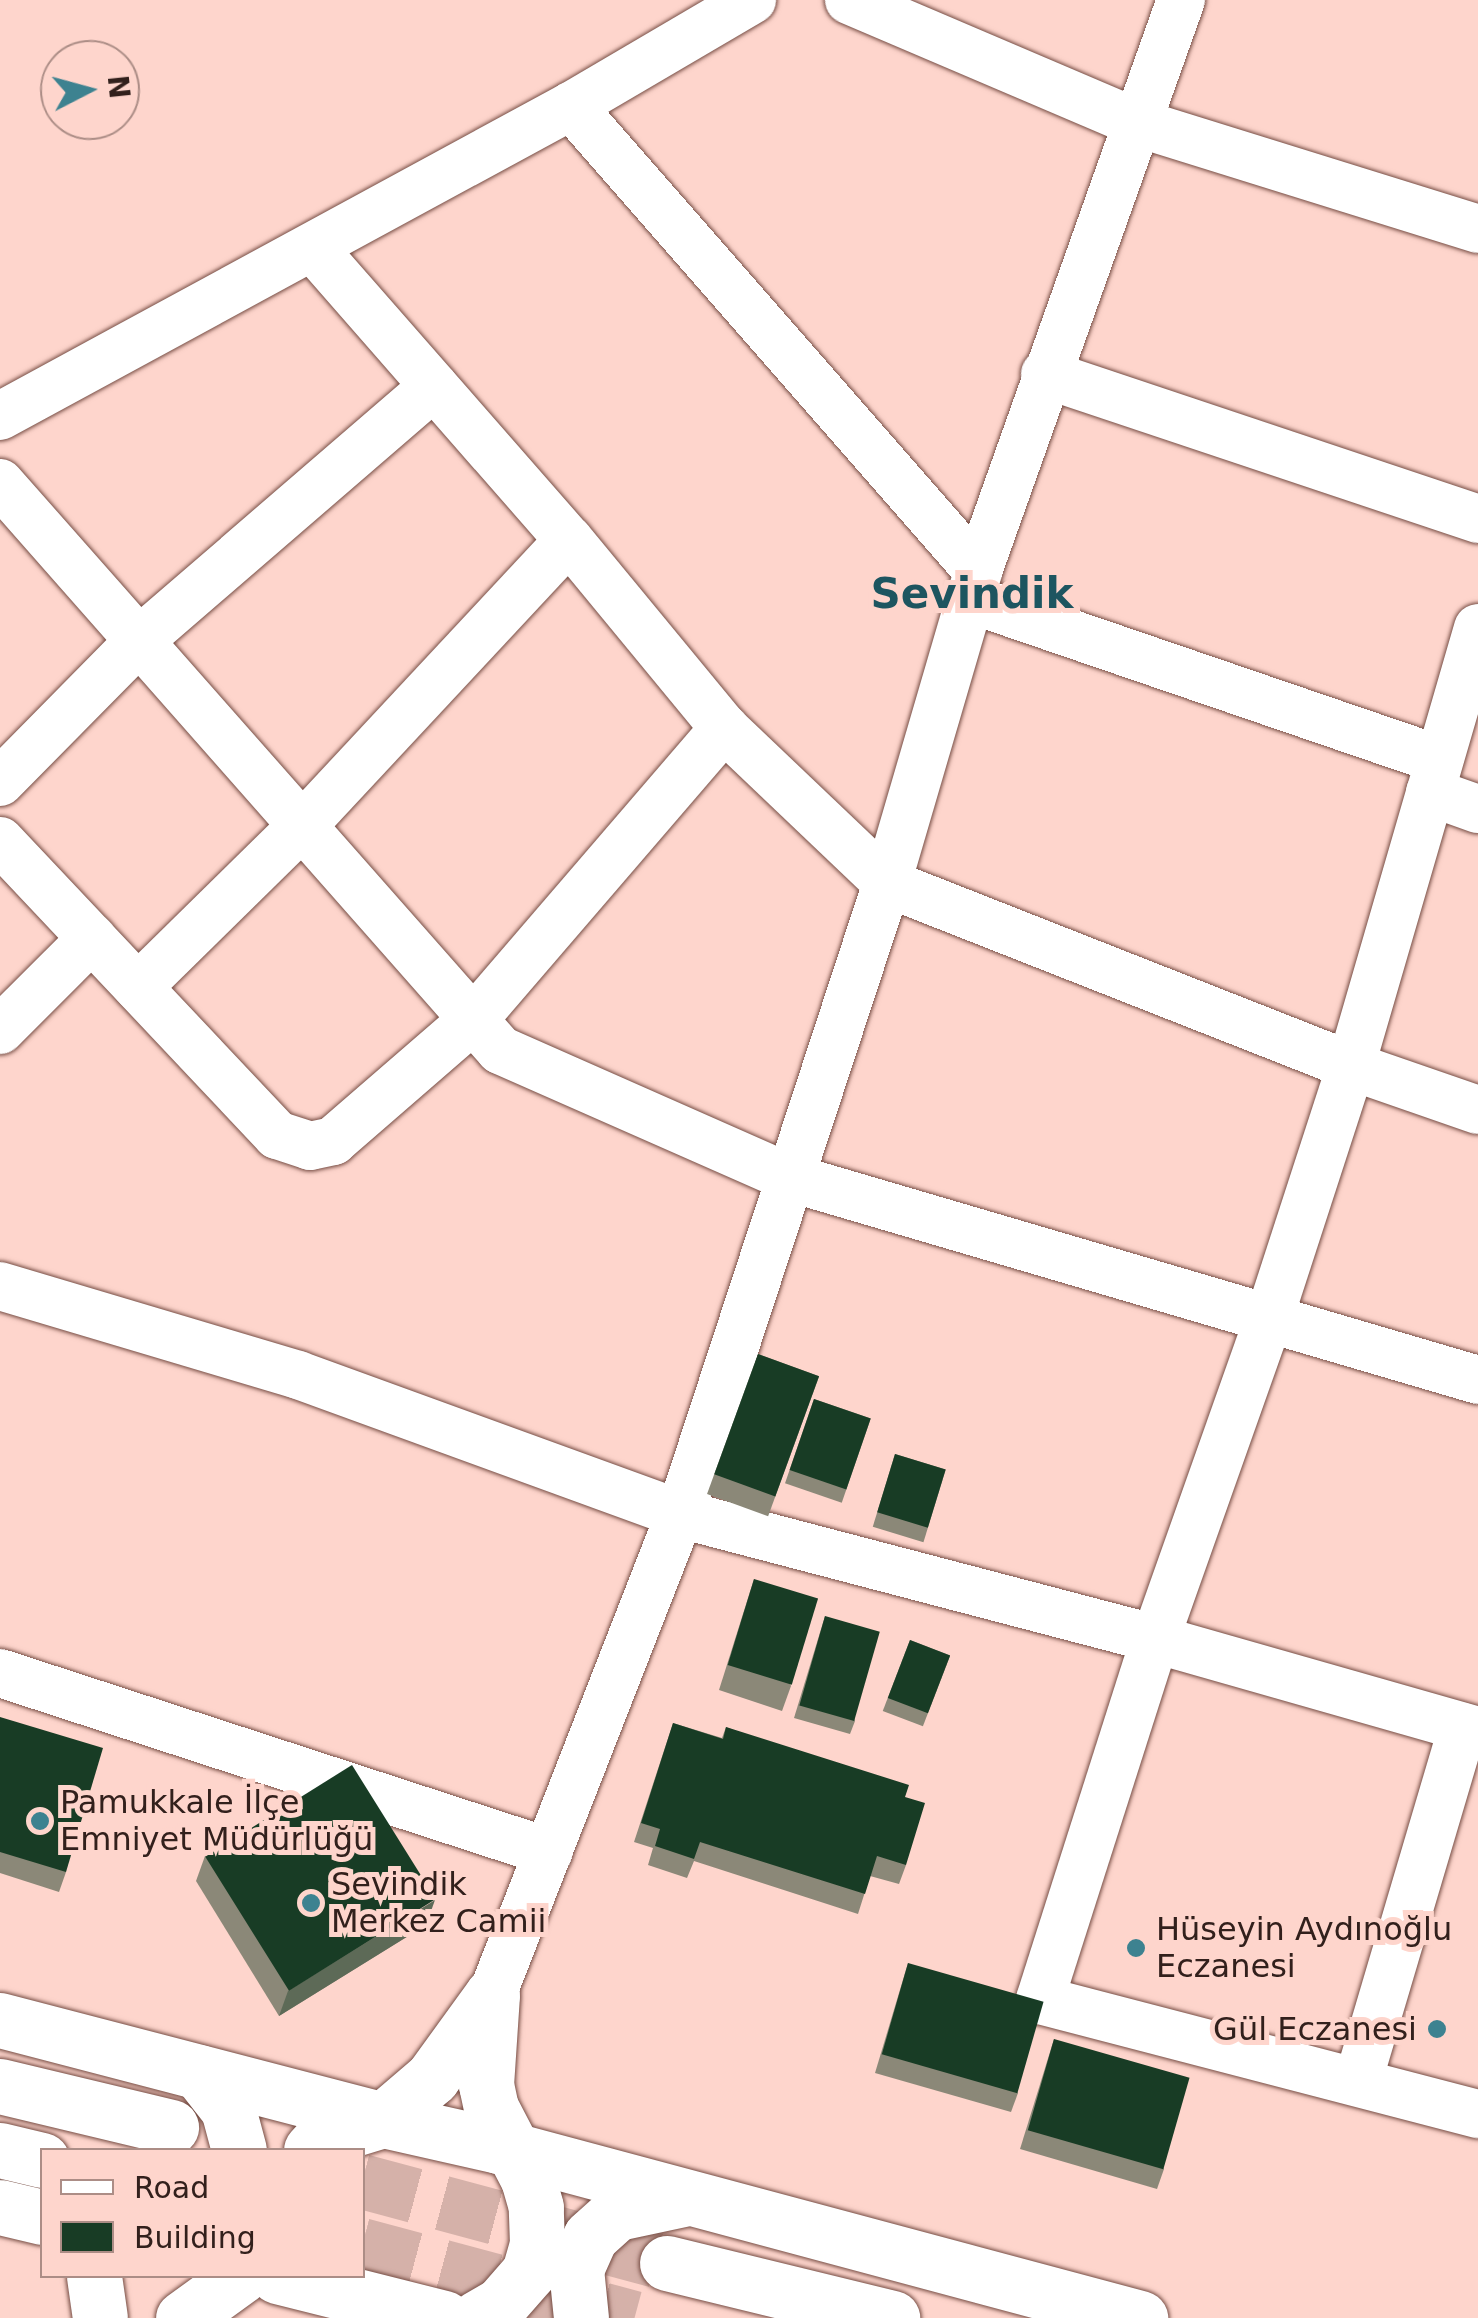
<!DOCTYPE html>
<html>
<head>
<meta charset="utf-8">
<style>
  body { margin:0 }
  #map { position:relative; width:1478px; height:2318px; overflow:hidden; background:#fed5cc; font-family:"DejaVu Sans",sans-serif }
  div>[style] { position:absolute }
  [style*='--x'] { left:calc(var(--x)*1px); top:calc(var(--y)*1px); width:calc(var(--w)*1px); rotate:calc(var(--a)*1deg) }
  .major-tunnel>* { height:55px; margin-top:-27.5px; transform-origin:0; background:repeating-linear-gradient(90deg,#d5b1a9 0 55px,transparent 0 83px) }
  .roads { filter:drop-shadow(0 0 2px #764d44) drop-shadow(0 0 2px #764d44) }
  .minor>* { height:48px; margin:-24px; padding:0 24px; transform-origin:24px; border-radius:24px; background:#fff }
  .major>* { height:55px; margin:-27.5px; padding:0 27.5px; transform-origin:27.5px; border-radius:27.5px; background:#fff }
  .wall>* { inset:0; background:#8b8878; transform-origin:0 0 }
  .shaded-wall>* { inset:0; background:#5d6a57 }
  .building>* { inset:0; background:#183c25; transform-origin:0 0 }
  .dots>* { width:28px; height:28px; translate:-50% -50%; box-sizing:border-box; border:5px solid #fed5cc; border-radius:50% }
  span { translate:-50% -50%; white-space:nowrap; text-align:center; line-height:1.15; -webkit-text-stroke:10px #fed5cc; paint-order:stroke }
  .poi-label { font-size:32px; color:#32201c }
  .left { translate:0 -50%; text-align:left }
  .right { translate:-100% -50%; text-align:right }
  .district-label { font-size:42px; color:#1d5560; font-weight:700 }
  .legend { position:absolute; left:40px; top:2148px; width:325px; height:130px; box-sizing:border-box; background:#fed5cc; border:2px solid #ac8d86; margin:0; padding:12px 18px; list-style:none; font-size:30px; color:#32201c }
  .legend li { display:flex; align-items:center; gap:20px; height:50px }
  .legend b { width:50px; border:2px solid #ac8d86 }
  .north { position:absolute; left:40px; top:40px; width:100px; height:100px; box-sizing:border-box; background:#fed5cc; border:2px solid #ac8d86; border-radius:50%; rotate:84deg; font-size:28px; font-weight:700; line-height:40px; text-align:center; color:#32201c }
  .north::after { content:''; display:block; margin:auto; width:35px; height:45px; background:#3d8290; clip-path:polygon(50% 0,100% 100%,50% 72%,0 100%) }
</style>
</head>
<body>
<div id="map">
  <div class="major-tunnel">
    <i style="--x:362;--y:2181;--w:316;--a:15"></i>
    <i style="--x:362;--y:2245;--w:282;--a:15"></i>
  </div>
  <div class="roads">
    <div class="minor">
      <i style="--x:849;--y:0;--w:314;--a:23.1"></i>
      <i style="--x:1138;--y:123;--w:356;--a:17.3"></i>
      <i style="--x:571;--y:106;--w:618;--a:48.81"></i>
      <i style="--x:313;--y:248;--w:388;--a:48.8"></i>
      <i style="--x:569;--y:540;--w:244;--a:50.5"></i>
      <i style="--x:724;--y:728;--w:225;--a:43.6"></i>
      <i style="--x:887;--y:883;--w:499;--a:21.5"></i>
      <i style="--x:1351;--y:1066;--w:134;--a:19.1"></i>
      <i style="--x:1045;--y:374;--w:457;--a:18.5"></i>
      <i style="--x:0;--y:416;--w:650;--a:-28.5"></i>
      <i style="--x:571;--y:106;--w:210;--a:-30.4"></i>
      <i style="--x:0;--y:483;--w:756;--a:48.59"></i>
      <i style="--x:500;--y:1050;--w:315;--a:23.8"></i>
      <i style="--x:788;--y:1177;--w:719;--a:16.39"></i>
      <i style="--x:970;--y:599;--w:496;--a:18.9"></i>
      <i style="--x:1478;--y:628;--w:456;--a:106.2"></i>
      <i style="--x:1351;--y:1066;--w:262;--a:108"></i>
      <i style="--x:1270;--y:1315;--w:344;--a:109.5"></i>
      <i style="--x:1155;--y:1639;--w:379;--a:107.7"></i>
      <i style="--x:1040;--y:2000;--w:453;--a:14.6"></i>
      <i style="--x:0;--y:782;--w:201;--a:-45.4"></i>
      <i style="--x:141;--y:639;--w:387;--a:-40.8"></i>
      <i style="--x:1430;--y:792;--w:51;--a:19.5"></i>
      <i style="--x:0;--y:841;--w:404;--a:46.7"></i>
      <i style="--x:277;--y:1135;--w:35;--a:18"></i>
      <i style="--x:310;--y:1146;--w:24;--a:-12"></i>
      <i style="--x:333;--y:1141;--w:186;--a:-40.9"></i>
      <i style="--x:474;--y:1019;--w:384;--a:-49.3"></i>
      <i style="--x:138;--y:987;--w:233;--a:-44.5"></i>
      <i style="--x:304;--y:824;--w:388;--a:-47"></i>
      <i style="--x:0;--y:1030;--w:130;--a:-45"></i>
      <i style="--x:0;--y:1286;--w:311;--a:16.6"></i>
      <i style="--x:298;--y:1375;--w:407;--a:20"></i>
      <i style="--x:680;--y:1514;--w:491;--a:14.7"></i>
      <i style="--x:1155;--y:1639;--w:336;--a:15.9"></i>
      <i style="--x:0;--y:1673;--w:577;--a:18.06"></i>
      <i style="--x:492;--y:1995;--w:516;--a:-68.65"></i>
      <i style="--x:680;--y:1514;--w:664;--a:-71.84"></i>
      <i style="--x:887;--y:883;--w:325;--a:-73.7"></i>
      <i style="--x:978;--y:571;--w:606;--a:-70.43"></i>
      <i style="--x:1358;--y:2081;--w:369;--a:-73.5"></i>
    </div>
    <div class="major">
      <i style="--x:0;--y:2020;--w:396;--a:14.6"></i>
      <i style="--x:383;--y:2120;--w:118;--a:12.7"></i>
      <i style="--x:498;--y:2146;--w:665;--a:15"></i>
      <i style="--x:199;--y:2072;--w:47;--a:51.9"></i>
      <i style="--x:228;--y:2109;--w:42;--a:75"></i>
      <i style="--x:0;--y:2086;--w:176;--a:13.5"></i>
      <i style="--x:0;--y:2150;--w:43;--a:13.4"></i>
      <i style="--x:311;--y:2150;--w:15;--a:-48"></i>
      <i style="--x:321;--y:2139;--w:65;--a:-17"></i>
      <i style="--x:383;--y:2120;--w:65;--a:-40.6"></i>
      <i style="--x:432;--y:2078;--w:102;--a:-54.1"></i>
      <i style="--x:0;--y:2207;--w:43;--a:13.4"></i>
      <i style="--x:667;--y:2263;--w:232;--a:13.7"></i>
      <i style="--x:94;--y:2276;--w:42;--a:81.9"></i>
      <i style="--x:277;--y:2276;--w:172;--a:14.1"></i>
      <i style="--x:183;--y:2318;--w:72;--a:-35.9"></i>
      <i style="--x:477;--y:2318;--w:28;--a:-30"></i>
      <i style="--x:501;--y:2304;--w:43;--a:-48.8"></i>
      <i style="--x:529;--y:2272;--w:29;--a:-74"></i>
      <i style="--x:537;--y:2244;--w:37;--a:-92"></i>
      <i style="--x:536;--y:2207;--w:29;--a:-106"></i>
      <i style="--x:528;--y:2179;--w:80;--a:-117.5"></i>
      <i style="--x:491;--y:2108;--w:24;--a:-102"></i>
      <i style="--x:486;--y:2085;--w:90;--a:-86.2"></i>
      <i style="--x:581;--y:2318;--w:49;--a:-95.8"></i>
      <i style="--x:576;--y:2269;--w:35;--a:-66"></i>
      <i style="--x:590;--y:2237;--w:36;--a:-42"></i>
      <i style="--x:617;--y:2213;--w:67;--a:-12"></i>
    </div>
  </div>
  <div class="wall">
    <i style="left:758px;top:1354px;width:65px;height:149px;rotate:20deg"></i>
    <i style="left:814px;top:1399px;width:60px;height:89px;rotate:19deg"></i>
    <i style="left:895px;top:1454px;width:53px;height:76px;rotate:17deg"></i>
    <i style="clip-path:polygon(754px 1579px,791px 1686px,782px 1711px,719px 1690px)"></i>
    <i style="clip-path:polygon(825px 1616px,855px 1721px,850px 1734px,794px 1718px)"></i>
    <i style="left:910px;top:1640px;width:43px;height:76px;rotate:21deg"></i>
    <i style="clip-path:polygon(0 1717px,66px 1872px,59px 1892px,0 1873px)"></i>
    <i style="clip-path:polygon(673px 1723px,722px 1738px,726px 1727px,905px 1797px,906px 1865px,899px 1884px,870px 1876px,858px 1914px,694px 1861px,687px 1878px,648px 1865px,653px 1848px,634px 1842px)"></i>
    <i style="clip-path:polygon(205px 1856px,426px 1925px,279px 2016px,196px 1881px)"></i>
    <i style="clip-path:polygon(908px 1963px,1018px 2093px,1011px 2112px,875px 2073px)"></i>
    <i style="clip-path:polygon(1054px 2039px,1164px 2169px,1157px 2189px,1020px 2149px)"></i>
  </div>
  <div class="shaded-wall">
    <i style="clip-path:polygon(435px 1900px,426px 1925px,279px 2016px,288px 1991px)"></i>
  </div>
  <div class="building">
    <i style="left:758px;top:1354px;width:65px;height:128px;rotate:20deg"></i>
    <i style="left:814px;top:1399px;width:60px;height:75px;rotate:19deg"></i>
    <i style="left:895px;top:1454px;width:53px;height:61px;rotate:17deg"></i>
    <i style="left:754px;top:1579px;width:67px;height:90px;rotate:17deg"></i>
    <i style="left:825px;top:1616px;width:57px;height:93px;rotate:16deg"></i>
    <i style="left:910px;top:1640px;width:43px;height:62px;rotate:21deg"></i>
    <i style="clip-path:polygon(0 1717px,103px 1748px,66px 1872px,0 1852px)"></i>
    <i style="clip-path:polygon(673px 1723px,723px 1739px,726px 1727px,909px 1785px,905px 1797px,925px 1803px,906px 1865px,877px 1856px,865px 1894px,700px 1842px,694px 1859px,655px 1846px,660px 1829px,641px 1823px)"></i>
    <i style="left:352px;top:1765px;width:158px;height:173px;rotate:58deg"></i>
    <i style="left:908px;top:1963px;width:141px;height:95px;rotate:16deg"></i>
    <i style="left:1054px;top:2039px;width:141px;height:95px;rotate:16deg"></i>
  </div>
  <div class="dots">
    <i style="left:40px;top:1821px;background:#3d8290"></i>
    <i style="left:311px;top:1903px;background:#3d8290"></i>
    <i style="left:1136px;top:1948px;background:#3d8290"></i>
    <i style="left:1437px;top:2029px;background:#3d8290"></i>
  </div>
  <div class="poi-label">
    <span class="left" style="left:60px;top:1821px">Pamukkale İlçe<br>Emniyet Müdürlüğü</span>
    <span class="left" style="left:331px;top:1903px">Sevindik<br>Merkez Camii</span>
    <span class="left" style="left:1156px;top:1948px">Hüseyin Aydınoğlu<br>Eczanesi</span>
    <span class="right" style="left:1417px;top:2029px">Gül Eczanesi</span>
  </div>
  <div class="district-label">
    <span style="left:972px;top:594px">Sevindik</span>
  </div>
  <ul class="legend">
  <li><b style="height:12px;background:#fff"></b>Road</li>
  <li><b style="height:28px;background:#183c25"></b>Building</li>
  </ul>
  <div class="north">N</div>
</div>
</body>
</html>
